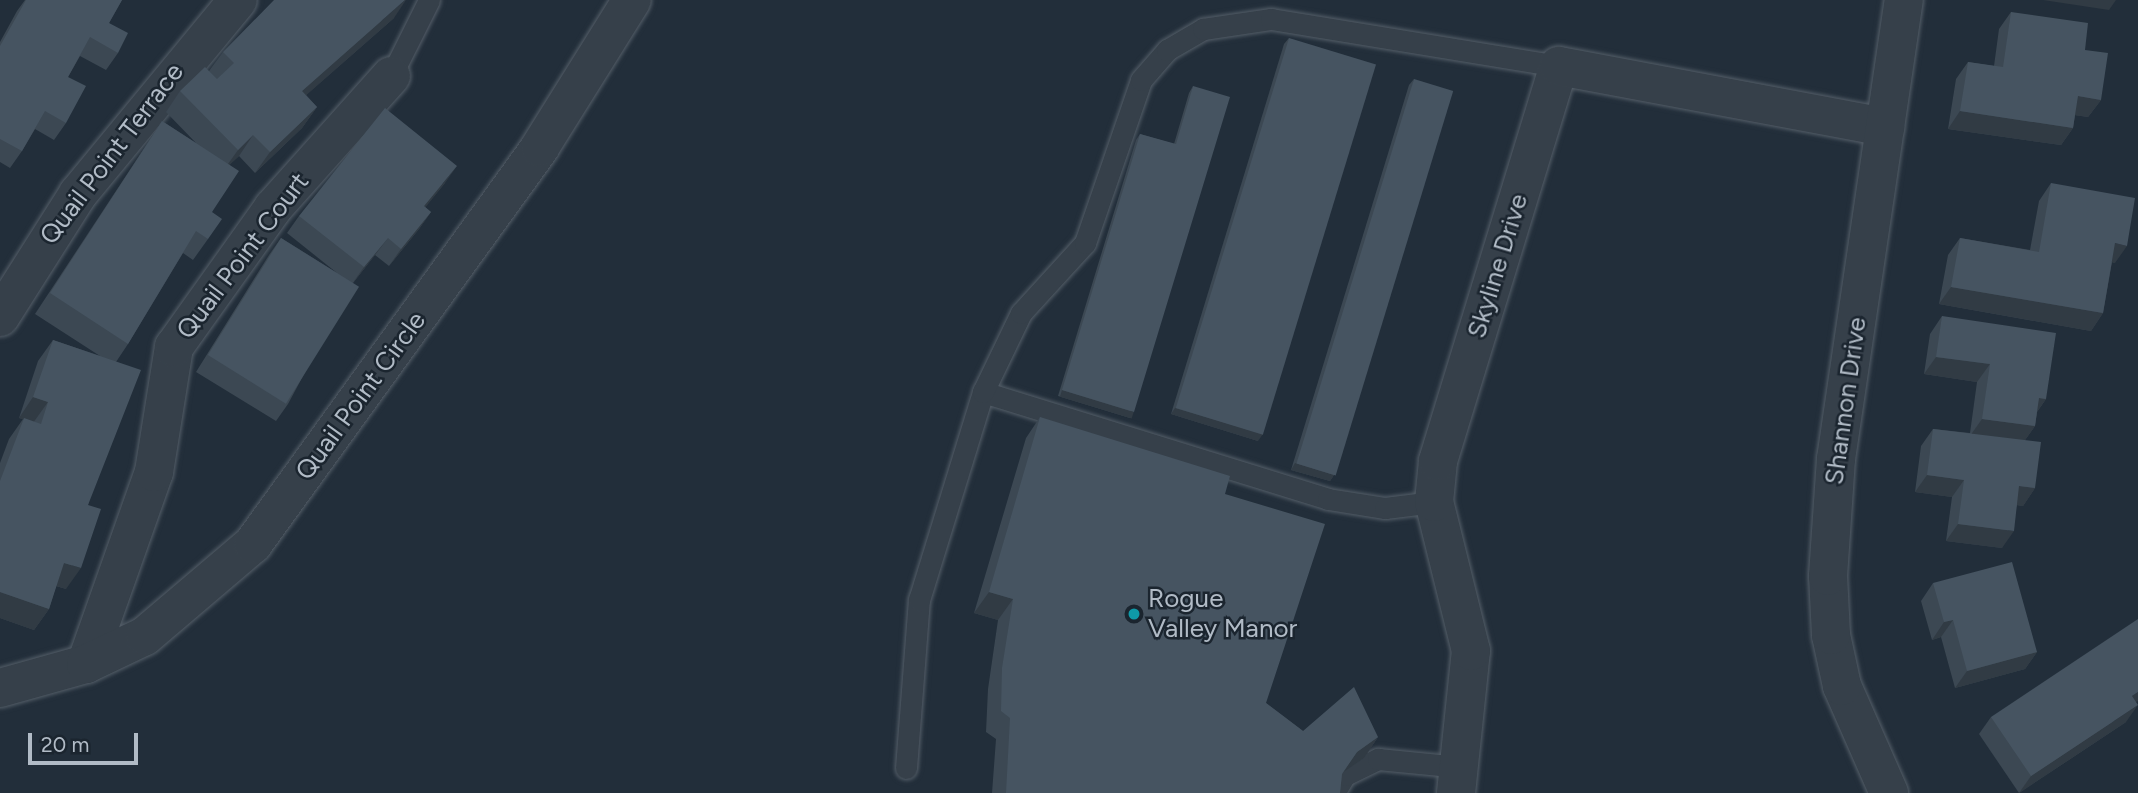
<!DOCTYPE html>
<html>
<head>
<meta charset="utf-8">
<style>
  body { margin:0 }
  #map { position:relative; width:2138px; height:793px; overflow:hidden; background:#222e3a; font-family:Figtree,sans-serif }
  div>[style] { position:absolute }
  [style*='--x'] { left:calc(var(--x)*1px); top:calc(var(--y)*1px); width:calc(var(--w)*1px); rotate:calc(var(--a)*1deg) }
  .roads { filter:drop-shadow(0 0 2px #545e68) drop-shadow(0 0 2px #545e68) }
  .service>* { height:21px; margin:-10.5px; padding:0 10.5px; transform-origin:10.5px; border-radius:10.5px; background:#36404a }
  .minor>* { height:38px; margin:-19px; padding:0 19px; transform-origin:19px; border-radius:19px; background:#36404a }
  .wall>* { inset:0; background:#3c4853 }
  .shaded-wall>* { inset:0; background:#313b44; transform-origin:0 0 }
  .building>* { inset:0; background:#465461; transform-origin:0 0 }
  .dots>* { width:19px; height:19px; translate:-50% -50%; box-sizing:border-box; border:4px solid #1b252f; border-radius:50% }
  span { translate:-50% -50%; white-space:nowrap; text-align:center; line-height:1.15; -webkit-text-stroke:5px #1b252f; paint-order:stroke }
  .street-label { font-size:26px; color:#b1bbc6 }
  .poi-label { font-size:26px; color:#b1bbc6 }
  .left { translate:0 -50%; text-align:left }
  .scale { position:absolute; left:28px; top:733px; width:110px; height:32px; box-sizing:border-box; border:4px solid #b1bbc6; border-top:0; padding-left:9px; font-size:21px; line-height:24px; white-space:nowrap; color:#b1bbc6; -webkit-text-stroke:5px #1b252f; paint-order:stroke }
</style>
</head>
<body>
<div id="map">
  <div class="roads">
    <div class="service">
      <i style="--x:391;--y:76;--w:85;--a:-63.4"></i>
      <i style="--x:983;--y:392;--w:361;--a:17.2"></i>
      <i style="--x:1328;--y:499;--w:58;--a:9"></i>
      <i style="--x:1385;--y:508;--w:49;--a:-7"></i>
      <i style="--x:906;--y:768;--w:169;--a:-85.6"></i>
      <i style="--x:919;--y:600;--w:218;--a:-72.9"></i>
      <i style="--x:983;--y:392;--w:88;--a:-64.3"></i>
      <i style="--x:1021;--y:313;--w:95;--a:-47.6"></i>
      <i style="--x:1085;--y:243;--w:172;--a:-71"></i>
      <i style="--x:1141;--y:80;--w:40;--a:-49"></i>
      <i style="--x:1167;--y:50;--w:42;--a:-30.3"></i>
      <i style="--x:1203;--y:29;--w:69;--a:-8.4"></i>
      <i style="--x:1271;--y:19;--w:292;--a:9.3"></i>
      <i style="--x:1334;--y:793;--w:21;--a:-59"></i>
      <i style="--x:1345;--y:775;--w:37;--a:-26"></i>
      <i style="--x:1378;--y:759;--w:81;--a:5.6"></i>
    </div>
    <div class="minor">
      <i style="--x:0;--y:317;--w:146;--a:-57.6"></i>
      <i style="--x:78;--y:194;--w:251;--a:-50.5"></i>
      <i style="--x:86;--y:664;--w:204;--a:-70.5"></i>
      <i style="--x:154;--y:472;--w:127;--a:-80.9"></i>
      <i style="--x:174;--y:347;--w:171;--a:-54.5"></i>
      <i style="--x:273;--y:208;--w:177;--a:-48.2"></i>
      <i style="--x:0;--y:688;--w:89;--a:-15.6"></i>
      <i style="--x:86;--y:664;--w:65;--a:-25.4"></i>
      <i style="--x:145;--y:636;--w:142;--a:-40.4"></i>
      <i style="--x:253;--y:544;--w:490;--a:-54.1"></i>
      <i style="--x:540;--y:147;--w:173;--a:-58"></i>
      <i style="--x:1456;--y:793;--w:143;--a:-84"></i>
      <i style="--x:1471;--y:651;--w:154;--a:-103.9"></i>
      <i style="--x:1434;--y:502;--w:41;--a:-84.4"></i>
      <i style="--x:1438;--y:461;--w:413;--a:-73"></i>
      <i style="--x:1559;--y:66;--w:332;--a:10.6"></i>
      <i style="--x:1889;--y:793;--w:117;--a:-113.7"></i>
      <i style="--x:1842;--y:686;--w:52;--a:-102.2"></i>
      <i style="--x:1831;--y:635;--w:59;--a:-92.9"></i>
      <i style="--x:1828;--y:576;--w:117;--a:-86.1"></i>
      <i style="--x:1836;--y:459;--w:464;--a:-81.6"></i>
    </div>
  </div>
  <div class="wall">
    <i style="clip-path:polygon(25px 0,122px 0,109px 23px,118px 53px,106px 70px,80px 56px,68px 77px,66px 123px,54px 140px,35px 129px,22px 151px,10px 168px,0 162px,0 42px,17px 11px)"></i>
    <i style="clip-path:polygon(2011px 12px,2085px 50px,2101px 100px,2088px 117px,2075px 115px,2073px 128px,2061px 145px,1948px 129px,1956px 79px,1968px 62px,1994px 66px,1999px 29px)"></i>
    <i style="clip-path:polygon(394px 18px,306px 95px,317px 107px,302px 128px,255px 173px,239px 156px,229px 165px,212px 212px,208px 239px,193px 260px,183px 253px,128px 344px,116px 362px,88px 505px,66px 589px,56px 586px,49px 609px,34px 630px,0 618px,0 463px,9px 439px,23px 419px,19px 418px,38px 361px,53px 340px,100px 356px,35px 314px,162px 121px,196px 143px,166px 112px,180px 91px,209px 71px,223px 52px)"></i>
    <i style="clip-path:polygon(1289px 38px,1258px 441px,1171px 414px,1284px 44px)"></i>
    <i style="clip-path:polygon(1414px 79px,1334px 475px,1330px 481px,1291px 470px,1409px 85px)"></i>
    <i style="clip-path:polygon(1193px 86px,1130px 418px,1058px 396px,1136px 140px,1140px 134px,1174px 144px,1189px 93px)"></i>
    <i style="clip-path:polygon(445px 183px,425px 207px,431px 212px,419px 229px,389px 266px,375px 255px,353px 283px,288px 404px,276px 421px,196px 372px,269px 255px,281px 238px,337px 273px,287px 233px,299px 216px)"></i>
    <i style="clip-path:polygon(2051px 183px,2115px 263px,2112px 262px,2103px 313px,2091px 331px,1939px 304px,1948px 255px,1960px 238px,2030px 250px,2039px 201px)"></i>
    <i style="clip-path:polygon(1942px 316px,2046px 399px,2037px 412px,2035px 426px,2025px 440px,2035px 488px,2023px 506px,2017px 505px,2002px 548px,1946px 541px,1952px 497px,1915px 492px,1921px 446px,1933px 429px,1970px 433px,1977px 382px,1924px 374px,1930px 334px)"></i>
    <i style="clip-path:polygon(1040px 417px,1225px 494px,1266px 703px,1303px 731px,1378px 737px,1364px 758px,1344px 771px,1342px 774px,1340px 793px,992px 793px,996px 739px,986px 732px,988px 689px,998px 620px,974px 613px,1026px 438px)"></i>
    <i style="clip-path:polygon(1933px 583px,2037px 652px,2025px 669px,1955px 688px,1941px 637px,1932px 640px,1921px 601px)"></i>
    <i style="clip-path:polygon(1991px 717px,2126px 722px,2019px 793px,1979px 734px)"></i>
  </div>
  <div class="shaded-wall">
    <i style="clip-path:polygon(405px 0,406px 0,394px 18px,287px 112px,302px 91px)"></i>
    <i style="clip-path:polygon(2043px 0,2116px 0,2109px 10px)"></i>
    <i style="clip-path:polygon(2078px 96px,2101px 100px,2088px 117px,2066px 114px)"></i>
    <i style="clip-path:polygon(317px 107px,302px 128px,255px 173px,270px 152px)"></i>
    <i style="clip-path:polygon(1960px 111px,2073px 128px,2061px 145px,1948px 129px)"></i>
    <i style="clip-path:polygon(253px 135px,239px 156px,223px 171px,238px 150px)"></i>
    <i style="clip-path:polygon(457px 166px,445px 183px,412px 224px,424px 206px)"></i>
    <i style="clip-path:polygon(431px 212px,419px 229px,389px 266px,401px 249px)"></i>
    <i style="clip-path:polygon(388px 238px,375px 255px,352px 284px,364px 267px)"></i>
    <i style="clip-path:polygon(2115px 243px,2127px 246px,2115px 263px,2103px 260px)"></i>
    <i style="clip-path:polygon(1951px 287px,2103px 313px,2091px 331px,1939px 304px)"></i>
    <i style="clip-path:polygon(1936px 357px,1990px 364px,1977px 382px,1924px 374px)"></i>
    <i style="left:1062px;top:390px;width:75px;height:7px;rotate:17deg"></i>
    <i style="clip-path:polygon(33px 397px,48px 402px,33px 423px,19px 418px)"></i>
    <i style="clip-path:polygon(2039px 398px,2046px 399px,2034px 416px)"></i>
    <i style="clip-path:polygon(1175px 408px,1263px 434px,1258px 441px,1171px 414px)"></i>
    <i style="clip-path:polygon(1982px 419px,2035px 426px,2023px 443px,1970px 436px)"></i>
    <i style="clip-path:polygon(1295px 463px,1334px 475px,1330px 481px,1291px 470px)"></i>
    <i style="clip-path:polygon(1927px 475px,1964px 480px,1952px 497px,1915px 492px)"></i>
    <i style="clip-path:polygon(2019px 486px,2035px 488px,2023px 506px,2007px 504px)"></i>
    <i style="clip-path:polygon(1958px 524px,2014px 531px,2002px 548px,1946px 541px)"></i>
    <i style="clip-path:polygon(64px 563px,81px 568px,66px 589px,50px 584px)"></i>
    <i style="clip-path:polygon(0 592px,49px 609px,34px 630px,0 618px)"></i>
    <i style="clip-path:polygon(989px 592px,1013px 599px,998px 620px,974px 613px)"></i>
    <i style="clip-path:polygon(1953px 620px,1941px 637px,1932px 640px,1944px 622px)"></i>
    <i style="clip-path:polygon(2037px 652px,2025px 669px,1955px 688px,1967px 671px)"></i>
    <i style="clip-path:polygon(2138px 692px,2138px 701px,2120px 713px,2132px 696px)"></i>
    <i style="clip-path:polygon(2138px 705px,2126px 722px,2019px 793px,2031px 776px)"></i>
    <i style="clip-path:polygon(1378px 737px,1364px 758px,1342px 773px,1357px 752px)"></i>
  </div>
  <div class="building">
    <i style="clip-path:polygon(26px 0,122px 0,109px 23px,128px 33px,118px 53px,90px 37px,68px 77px,86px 86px,66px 123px,45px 111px,22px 151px,0 139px,0 46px)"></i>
    <i style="clip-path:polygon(274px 0,405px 0,302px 91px,317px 107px,270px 152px,253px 135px,238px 150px,180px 91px,205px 67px,217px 79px,234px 63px,223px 52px)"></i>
    <i style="clip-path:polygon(2011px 12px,2088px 23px,2085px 50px,2108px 53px,2101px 100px,2078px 96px,2073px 128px,1960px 111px,1968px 62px,2003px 67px)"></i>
    <i style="left:1289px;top:38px;width:91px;height:387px;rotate:17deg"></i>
    <i style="left:1414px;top:79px;width:41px;height:402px;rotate:17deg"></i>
    <i style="clip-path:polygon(1193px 86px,1230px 97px,1134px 412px,1062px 390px,1140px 134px,1176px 144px)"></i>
    <i style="clip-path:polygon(385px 108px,457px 166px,424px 206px,431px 212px,401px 249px,388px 238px,364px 267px,299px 216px)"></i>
    <i style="clip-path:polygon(162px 121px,239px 171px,212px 212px,222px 219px,208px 239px,196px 231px,128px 344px,50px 293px)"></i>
    <i style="clip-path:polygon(2051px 183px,2135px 198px,2127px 246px,2115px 243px,2103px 313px,1951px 287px,1960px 238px,2039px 252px)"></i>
    <i style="left:281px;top:238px;width:92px;height:138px;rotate:32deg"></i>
    <i style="clip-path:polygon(1942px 316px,2056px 333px,2046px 399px,2039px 398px,2035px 426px,1982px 419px,1990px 364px,1936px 357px)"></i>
    <i style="clip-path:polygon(53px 340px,141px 370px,88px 505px,101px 509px,81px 568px,64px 563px,49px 609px,0 592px,0 481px,24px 418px,41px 424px,48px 402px,33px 397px)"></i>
    <i style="clip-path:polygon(1040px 417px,1230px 476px,1225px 494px,1325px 524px,1266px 703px,1303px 731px,1354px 687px,1378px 737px,1357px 752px,1342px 774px,1340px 793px,1006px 793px,1010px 718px,1001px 711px,1002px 668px,1013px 599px,989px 592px)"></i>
    <i style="clip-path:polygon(1933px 429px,2041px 442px,2035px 488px,2019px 486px,2014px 531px,1958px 524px,1964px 480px,1927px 475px)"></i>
    <i style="clip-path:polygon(2012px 562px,2037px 652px,1967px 671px,1953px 620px,1944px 622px,1933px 583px)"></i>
    <i style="clip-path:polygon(2138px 619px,2138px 692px,2132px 696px,2138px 705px,2031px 776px,1991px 717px)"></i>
  </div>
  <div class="dots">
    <i style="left:1134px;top:614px;background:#0f9aa8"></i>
  </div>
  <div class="street-label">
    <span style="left:112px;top:154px;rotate:-53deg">Quail Point Terrace</span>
    <span style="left:243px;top:256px;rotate:-53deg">Quail Point Court</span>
    <span style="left:1498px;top:266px;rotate:-73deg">Skyline Drive</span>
    <span style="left:361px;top:396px;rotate:-54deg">Quail Point Circle</span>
    <span style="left:1846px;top:401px;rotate:-82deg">Shannon Drive</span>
  </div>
  <div class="poi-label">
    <span class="left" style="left:1148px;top:614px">Rogue<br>Valley Manor</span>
  </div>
  <div class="scale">20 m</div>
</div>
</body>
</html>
